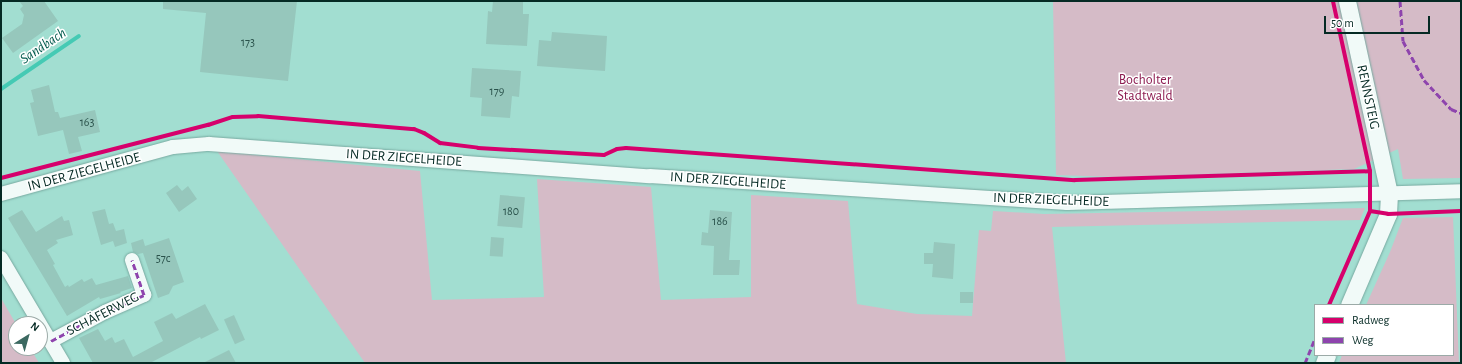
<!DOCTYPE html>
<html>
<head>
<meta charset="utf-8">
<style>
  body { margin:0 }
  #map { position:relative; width:1462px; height:364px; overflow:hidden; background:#a2ded1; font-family:"Alegreya Sans",sans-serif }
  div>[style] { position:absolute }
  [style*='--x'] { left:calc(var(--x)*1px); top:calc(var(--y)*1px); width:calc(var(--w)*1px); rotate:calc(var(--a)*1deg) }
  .green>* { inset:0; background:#d5bbc7 }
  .stream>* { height:4px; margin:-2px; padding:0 2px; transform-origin:2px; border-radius:2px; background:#45cab4 }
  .building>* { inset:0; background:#96c7bc; transform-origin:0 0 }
  .roads { filter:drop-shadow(0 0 1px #78a9a0) drop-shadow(0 0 1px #78a9a0) }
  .minor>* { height:14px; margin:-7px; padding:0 7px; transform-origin:7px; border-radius:7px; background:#f1faf8 }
  .tertiary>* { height:17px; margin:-8.5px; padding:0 8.5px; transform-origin:8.5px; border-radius:8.5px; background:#f1faf8 }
  .quiet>* { height:3px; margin-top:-1.5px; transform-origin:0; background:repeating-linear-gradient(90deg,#8e44ad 0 6px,transparent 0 9px) }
  .cycleway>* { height:4px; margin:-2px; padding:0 2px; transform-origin:2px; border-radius:2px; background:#d6006c }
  span { translate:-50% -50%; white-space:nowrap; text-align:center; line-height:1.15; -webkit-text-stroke:3px #fff; paint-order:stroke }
  .number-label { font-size:12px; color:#2a524b }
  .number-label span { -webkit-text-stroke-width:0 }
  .park-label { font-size:14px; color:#8d1c51 }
  .street-label { font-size:14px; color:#052a24 }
  .water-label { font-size:15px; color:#035b4d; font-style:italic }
  .frame { position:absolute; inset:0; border:2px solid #052a24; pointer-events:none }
  .legend { position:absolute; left:1314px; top:304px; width:140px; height:52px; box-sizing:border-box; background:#fff; border:1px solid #9baaa7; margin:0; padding:5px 7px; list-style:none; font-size:12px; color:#052a24 }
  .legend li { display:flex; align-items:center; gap:8px; height:20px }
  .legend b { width:20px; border:1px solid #9baaa7 }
  .north { position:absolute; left:8px; top:316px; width:40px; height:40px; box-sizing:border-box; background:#fff; border:1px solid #9baaa7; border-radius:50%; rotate:37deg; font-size:11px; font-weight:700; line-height:16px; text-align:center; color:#052a24 }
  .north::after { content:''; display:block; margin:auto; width:14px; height:18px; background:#3c6961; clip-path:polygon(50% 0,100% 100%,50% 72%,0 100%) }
  .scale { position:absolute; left:1324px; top:16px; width:106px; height:18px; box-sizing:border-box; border:2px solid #052a24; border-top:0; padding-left:5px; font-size:12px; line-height:14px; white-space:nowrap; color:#052a24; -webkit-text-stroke:3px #fff; paint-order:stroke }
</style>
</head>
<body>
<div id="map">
  <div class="green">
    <i style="clip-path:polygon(1053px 1px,1461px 1px,1461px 178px,1403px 179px,1398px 149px,1354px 169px,1116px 177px,1056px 175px)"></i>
    <i style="clip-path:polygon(217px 151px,420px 171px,432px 300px,544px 297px,537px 179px,651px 187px,661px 300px,751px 297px,751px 195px,848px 201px,857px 304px,917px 314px,972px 316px,979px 230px,991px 231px,993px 211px,1044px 214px,1365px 208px,1360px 220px,1052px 227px,1066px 363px,365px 363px)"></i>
    <i style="clip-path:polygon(1453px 217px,1459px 363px,1339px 363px,1342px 355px,1453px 355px,1453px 305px,1366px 305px,1390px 252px,1403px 218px)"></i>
    <i style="clip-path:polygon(1px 298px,16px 324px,16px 348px,30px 348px,39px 363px,1px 363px)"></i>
  </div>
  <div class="stream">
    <i style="--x:1;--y:89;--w:94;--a:-34.2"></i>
  </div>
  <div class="building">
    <i style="clip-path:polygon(19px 1px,44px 1px,58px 21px,13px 53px,2px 38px,22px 24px,24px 15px,20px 9px,23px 6px)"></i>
    <i style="clip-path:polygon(163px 1px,297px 1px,288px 81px,200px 72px,206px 13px,163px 9px)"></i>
    <i style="clip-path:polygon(493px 1px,523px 1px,523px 14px,529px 14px,527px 46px,486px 44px,488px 11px,492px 12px)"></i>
    <i style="clip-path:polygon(552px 32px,607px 36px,605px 71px,537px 66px,539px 40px,551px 41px)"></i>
    <i style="clip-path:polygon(472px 68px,521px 71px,519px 97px,512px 96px,510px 118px,481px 116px,482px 98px,470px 97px)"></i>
    <i style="clip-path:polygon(49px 85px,55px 112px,58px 112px,60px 118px,95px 110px,100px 132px,78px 137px,82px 151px,69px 154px,63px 130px,38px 136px,30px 103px,34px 102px,31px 90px)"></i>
    <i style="clip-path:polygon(177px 185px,182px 191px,188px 186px,197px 199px,179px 212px,166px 193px)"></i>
    <i style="left:500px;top:195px;width:25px;height:31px;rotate:5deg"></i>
    <i style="clip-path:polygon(105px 209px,109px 224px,113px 223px,116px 231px,124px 229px,127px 243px,115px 247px,113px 241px,101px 245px,92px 212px)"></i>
    <i style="clip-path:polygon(22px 210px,36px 232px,62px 216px,64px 221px,69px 220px,73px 235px,56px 240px,58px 243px,47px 250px,55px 264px,53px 265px,65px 287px,68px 285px,69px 287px,82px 279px,84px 282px,92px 278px,96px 285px,128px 276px,132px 288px,120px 292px,121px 293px,100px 299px,99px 297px,67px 316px,8px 218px)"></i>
    <i style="clip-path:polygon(710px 210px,732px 212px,729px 260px,740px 260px,739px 275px,713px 275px,714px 246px,701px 245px,702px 232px,708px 233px)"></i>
    <i style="left:491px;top:237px;width:13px;height:19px;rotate:4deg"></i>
    <i style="clip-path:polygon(169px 238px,184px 282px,173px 286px,169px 294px,158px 298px,143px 253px,138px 254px,133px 252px,131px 243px,143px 239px,145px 246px)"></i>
    <i style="clip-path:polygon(934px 242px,955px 244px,953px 279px,932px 277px,933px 264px,924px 264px,924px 253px,933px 253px)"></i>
    <i style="left:960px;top:292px;width:13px;height:11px"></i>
    <i style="clip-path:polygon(205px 304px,219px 330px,201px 339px,200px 337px,150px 363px,93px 363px,79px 338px,98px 329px,105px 341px,112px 337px,115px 343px,124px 339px,133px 357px,163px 341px,154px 322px,172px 313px,176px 319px)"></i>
    <i style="left:234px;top:315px;width:27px;height:11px;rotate:66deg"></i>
    <i style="clip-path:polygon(229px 350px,236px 363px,203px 363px)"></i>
  </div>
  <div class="roads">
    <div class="minor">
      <i style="--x:1;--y:194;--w:178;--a:-15.3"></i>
      <i style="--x:173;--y:147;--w:36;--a:-5"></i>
      <i style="--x:209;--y:144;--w:442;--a:4.2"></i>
      <i style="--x:650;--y:176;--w:418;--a:3.7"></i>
      <i style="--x:1067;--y:203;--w:394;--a:-1.7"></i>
      <i style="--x:1;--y:258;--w:122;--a:59.4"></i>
      <i style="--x:51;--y:341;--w:61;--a:-28.2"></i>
      <i style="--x:105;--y:312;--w:43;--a:-23.6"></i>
      <i style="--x:144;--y:295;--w:37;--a:-109"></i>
    </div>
    <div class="tertiary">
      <i style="--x:1347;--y:1;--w:198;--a:77.7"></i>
      <i style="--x:1389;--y:194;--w:20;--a:93"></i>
      <i style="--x:1388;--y:214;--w:99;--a:113.2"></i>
      <i style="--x:1324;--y:363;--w:9;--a:-69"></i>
    </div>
  </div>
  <div class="quiet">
    <i style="--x:1400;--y:1;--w:40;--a:85.7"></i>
    <i style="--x:1403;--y:41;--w:44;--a:61.7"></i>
    <i style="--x:1424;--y:80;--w:40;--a:47"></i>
    <i style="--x:1451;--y:109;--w:11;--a:22"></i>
    <i style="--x:51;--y:341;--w:61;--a:-28.2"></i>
    <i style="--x:105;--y:312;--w:43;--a:-23.6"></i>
    <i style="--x:144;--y:295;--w:37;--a:-109"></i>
    <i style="--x:1305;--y:363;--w:27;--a:-68"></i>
  </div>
  <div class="cycleway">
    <i style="--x:1;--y:178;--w:214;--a:-14.4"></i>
    <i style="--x:208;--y:125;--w:26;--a:-18"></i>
    <i style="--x:233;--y:117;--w:25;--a:-2"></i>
    <i style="--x:258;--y:116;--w:157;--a:4.8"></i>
    <i style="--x:414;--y:129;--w:11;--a:22"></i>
    <i style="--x:424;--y:133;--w:19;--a:32"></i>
    <i style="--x:440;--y:143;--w:38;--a:7"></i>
    <i style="--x:478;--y:148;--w:126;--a:3.2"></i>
    <i style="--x:604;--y:155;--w:14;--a:-25"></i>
    <i style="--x:617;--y:149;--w:9;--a:-6"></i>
    <i style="--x:626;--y:148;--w:450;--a:4.1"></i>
    <i style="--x:1075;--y:180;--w:295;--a:-1.7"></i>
    <i style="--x:1370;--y:211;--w:18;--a:9"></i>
    <i style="--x:1388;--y:214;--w:73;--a:-2.4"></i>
    <i style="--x:1329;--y:305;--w:103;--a:-66.4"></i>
    <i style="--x:1370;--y:211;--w:40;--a:-90"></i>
    <i style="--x:1370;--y:171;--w:174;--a:-102.3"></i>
  </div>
  <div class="number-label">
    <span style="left:248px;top:43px">173</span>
    <span style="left:497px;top:92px">179</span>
    <span style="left:87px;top:123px">163</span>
    <span style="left:511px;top:212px">180</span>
    <span style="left:720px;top:222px">186</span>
    <span style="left:163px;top:259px">57c</span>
  </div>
  <div class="park-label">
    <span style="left:1145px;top:88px">Bocholter<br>Stadtwald</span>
  </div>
  <div class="street-label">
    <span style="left:1368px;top:97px;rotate:78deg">RENNSTEIG</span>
    <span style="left:404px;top:158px;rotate:4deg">IN DER ZIEGELHEIDE</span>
    <span style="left:84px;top:172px;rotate:-15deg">IN DER ZIEGELHEIDE</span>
    <span style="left:728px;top:181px;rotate:4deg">IN DER ZIEGELHEIDE</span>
    <span style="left:1051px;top:200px;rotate:2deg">IN DER ZIEGELHEIDE</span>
    <span style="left:103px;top:314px;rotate:-27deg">SCHÄFERWEG</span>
  </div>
  <div class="water-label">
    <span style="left:43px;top:46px;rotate:-34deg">Sandbach</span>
  </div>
  <div class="frame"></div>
  <ul class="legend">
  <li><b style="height:5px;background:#d6006c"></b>Radweg</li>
  <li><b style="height:5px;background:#8e44ad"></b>Weg</li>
  </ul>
  <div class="north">N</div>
  <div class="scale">50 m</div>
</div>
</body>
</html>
